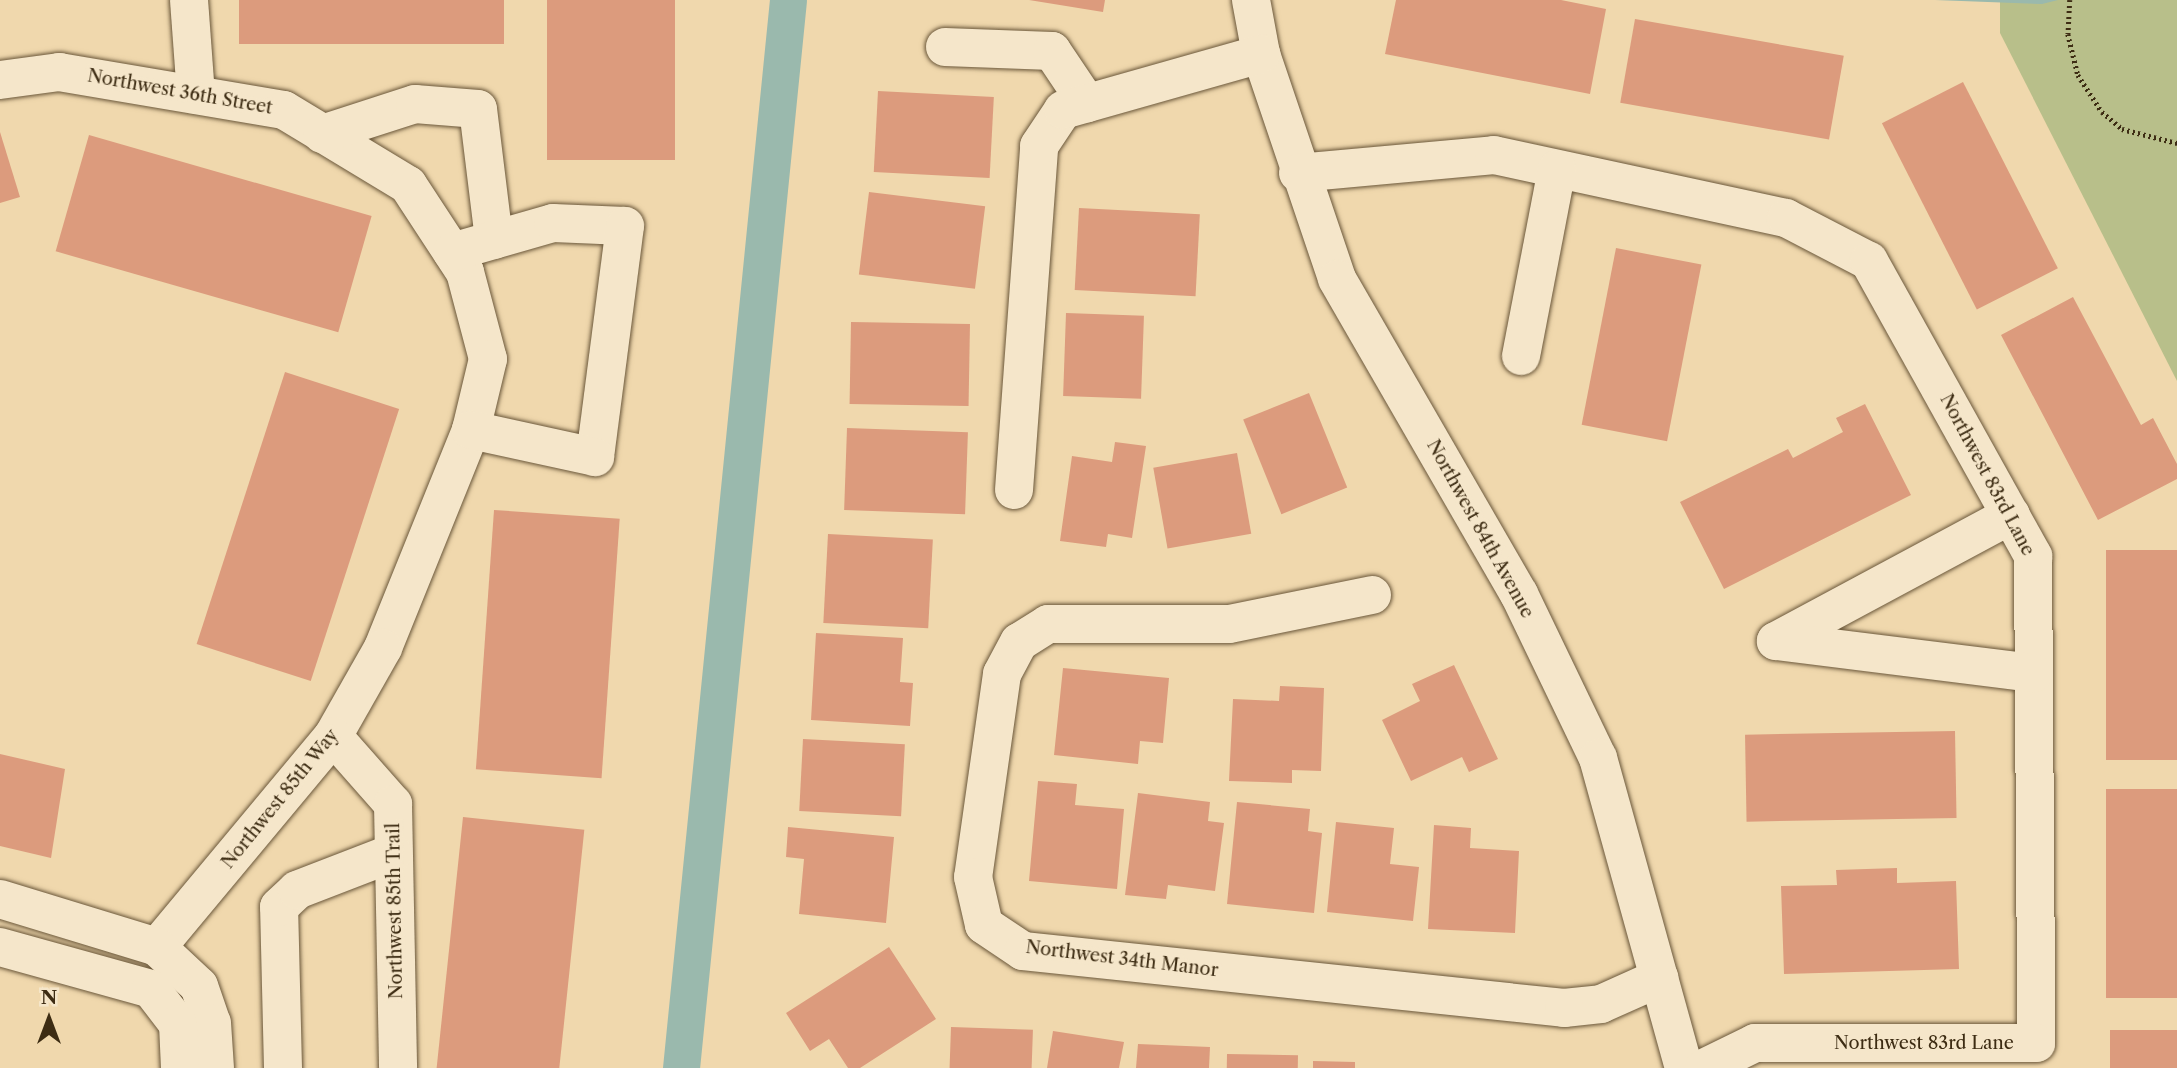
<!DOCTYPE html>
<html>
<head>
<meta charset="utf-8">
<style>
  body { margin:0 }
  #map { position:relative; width:2177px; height:1068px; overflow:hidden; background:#f0d8ad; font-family:"Libre Caslon Text",serif }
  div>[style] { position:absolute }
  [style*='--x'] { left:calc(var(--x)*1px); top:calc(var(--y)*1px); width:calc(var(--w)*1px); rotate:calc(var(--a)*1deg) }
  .green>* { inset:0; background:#b8bf8a }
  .water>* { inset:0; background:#9ab9ad }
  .canal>* { height:37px; margin:-18.5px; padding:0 18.5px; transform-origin:18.5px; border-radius:18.5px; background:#9ab9ad }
  .building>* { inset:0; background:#dc9b7d; transform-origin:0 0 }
  .path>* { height:4.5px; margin-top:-2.25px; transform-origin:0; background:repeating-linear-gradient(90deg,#3d2c13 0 2px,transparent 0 5.5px) }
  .roads { filter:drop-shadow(0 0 2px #6a573a) drop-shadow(0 0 2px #6a573a) }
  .minor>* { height:38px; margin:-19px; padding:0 19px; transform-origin:19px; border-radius:19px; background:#f5e6ca }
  span { translate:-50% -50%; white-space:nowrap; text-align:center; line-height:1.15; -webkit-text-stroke:7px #f5e6ca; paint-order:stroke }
  .street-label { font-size:18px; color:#3d2c13 }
  .north { position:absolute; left:14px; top:984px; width:70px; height:70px; -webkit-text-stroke:5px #f5e6ca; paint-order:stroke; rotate:0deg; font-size:19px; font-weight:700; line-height:28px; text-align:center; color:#3d2c13 }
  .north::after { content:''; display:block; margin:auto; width:24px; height:32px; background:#3d2c13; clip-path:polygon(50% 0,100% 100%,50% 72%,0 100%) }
</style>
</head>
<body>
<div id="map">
  <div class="green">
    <i style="clip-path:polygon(2000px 0,2177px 0,2177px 381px,2000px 33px)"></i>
  </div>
  <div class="water">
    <i style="clip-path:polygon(1935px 0,2058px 0,2042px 4px)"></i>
  </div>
  <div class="canal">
    <i style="--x:681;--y:1068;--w:1073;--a:-84.28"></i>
  </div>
  <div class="building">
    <i style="left:239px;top:0;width:265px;height:44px"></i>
    <i style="left:547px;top:0;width:128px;height:160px"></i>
    <i style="clip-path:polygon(1029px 0,1105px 0,1103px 12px)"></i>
    <i style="clip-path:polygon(1396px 0,1561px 0,1606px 9px,1590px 94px,1385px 54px)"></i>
    <i style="left:1635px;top:19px;width:212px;height:85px;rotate:10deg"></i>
    <i style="left:1963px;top:82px;width:209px;height:91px;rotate:63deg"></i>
    <i style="left:878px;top:91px;width:116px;height:81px;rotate:3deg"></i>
    <i style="clip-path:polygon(0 132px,20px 197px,0 203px)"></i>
    <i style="left:89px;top:135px;width:294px;height:121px;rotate:16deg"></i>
    <i style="left:869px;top:192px;width:117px;height:83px;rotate:7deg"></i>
    <i style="left:1079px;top:208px;width:121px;height:82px;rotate:3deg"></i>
    <i style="left:1616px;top:248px;width:87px;height:180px;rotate:11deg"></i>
    <i style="clip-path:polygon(2073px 297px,2141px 425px,2153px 418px,2177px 464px,2177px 479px,2098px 520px,2001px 335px)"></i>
    <i style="left:1066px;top:313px;width:78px;height:83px;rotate:2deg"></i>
    <i style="left:851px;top:322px;width:119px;height:82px;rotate:1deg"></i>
    <i style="left:285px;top:372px;width:120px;height:286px;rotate:18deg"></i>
    <i style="left:1309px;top:393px;width:102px;height:71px;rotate:68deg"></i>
    <i style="clip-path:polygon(1865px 404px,1911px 495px,1724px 589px,1680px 502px,1788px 449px,1793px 458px,1843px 432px,1836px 418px)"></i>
    <i style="left:847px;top:428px;width:121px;height:82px;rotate:2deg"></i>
    <i style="clip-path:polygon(1115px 442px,1146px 446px,1132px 538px,1108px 534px,1106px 547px,1060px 541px,1072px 456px,1112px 462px)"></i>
    <i style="left:1237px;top:453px;width:82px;height:85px;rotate:80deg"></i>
    <i style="left:494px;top:510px;width:126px;height:260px;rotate:4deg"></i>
    <i style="left:828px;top:534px;width:105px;height:89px;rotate:3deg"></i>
    <i style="left:2177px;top:550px;width:210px;height:71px;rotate:90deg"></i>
    <i style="clip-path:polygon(816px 633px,903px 638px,900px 682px,913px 683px,910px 726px,811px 720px)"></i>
    <i style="clip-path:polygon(1454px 665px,1498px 759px,1469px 772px,1462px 757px,1411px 781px,1382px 720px,1420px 701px,1412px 684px)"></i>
    <i style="clip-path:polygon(1063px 668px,1169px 678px,1163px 743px,1140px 741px,1138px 764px,1054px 755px)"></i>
    <i style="clip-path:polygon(1280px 686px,1324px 688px,1321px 771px,1292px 770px,1292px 783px,1229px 781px,1233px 699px,1279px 701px)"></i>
    <i style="left:1955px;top:731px;width:87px;height:210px;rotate:89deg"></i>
    <i style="left:803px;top:739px;width:102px;height:72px;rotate:3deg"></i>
    <i style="clip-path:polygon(0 754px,65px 769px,51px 858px,0 846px)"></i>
    <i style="clip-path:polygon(1038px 781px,1077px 784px,1075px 805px,1124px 809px,1117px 889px,1029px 881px)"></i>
    <i style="left:2177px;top:789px;width:209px;height:71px;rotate:90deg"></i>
    <i style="clip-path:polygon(1138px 793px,1210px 802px,1208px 821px,1224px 823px,1215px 891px,1168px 885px,1166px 899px,1125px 895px)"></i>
    <i style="clip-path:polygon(1237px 802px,1310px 809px,1308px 831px,1322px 833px,1314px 913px,1227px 904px)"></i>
    <i style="left:463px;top:817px;width:122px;height:253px;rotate:6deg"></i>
    <i style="clip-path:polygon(1336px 822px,1394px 828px,1390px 864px,1419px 867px,1413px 921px,1327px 912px)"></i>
    <i style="clip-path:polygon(1434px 825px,1471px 828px,1470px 848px,1519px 851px,1515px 933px,1428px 929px)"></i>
    <i style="clip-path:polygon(788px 827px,894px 837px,886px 923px,799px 914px,804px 859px,786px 857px)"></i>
    <i style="clip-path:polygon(1897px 868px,1897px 883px,1956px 881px,1959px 969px,1784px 974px,1781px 886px,1837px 885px,1836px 870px)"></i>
    <i style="clip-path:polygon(889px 947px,936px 1019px,860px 1068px,848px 1068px,829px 1039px,810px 1051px,786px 1013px)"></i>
    <i style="left:951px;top:1027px;width:82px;height:41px;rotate:2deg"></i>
    <i style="left:2177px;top:1030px;width:38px;height:67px;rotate:90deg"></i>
    <i style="clip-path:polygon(1053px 1031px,1124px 1042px,1119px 1068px,1047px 1068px)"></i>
    <i style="clip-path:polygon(1138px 1044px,1210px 1047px,1209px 1068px,1136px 1068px)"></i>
    <i style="left:1227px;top:1054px;width:71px;height:14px;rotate:1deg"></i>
    <i style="clip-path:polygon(1313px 1061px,1355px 1062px,1355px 1068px,1313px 1068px)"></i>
  </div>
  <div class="path">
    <i style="--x:2070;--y:0;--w:34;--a:93"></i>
    <i style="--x:2068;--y:34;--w:42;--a:76.3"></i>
    <i style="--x:2078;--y:75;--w:44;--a:57"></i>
    <i style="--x:2102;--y:112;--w:26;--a:40"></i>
    <i style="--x:2122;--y:129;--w:57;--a:14.3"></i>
  </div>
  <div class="roads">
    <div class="minor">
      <i style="--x:189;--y:0;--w:95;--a:85.8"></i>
      <i style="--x:1251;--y:0;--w:55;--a:79.5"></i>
      <i style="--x:1261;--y:54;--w:237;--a:71.3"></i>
      <i style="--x:1337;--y:279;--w:364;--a:60"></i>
      <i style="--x:1519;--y:594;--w:182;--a:64.3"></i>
      <i style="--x:1598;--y:758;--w:322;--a:74.5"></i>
      <i style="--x:945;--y:47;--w:107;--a:2.1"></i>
      <i style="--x:1052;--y:51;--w:63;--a:56.1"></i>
      <i style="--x:0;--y:80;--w:60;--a:-7.7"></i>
      <i style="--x:59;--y:72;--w:228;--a:9.6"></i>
      <i style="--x:284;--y:110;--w:145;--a:31.2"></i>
      <i style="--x:408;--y:185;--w:104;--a:56.8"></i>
      <i style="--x:465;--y:272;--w:90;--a:75.2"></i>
      <i style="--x:488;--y:359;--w:73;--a:103.5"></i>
      <i style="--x:471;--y:430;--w:235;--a:112"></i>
      <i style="--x:383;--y:648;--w:101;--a:119.6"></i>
      <i style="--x:333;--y:736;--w:275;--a:129.8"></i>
      <i style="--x:322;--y:134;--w:98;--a:-17.9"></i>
      <i style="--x:415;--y:104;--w:63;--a:4.5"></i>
      <i style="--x:478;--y:109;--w:132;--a:83"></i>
      <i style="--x:1298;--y:173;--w:197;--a:-5.2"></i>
      <i style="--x:1494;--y:155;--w:299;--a:12.2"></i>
      <i style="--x:1786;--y:218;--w:93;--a:27.4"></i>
      <i style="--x:1869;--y:261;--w:338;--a:60.9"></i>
      <i style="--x:2033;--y:556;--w:487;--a:89.6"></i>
      <i style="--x:2036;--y:1043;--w:281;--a:180"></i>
      <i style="--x:1755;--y:1043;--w:57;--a:153.9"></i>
      <i style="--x:452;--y:252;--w:105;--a:-16"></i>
      <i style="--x:553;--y:223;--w:72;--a:2.4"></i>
      <i style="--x:625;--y:226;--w:233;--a:97.4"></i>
      <i style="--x:595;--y:457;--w:127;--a:-167.7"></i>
      <i style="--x:1521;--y:356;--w:190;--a:-79.1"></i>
      <i style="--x:1014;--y:490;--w:345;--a:-85.8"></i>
      <i style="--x:1039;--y:146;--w:43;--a:-56.3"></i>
      <i style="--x:1063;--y:110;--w:206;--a:-15.8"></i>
      <i style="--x:2011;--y:515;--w:267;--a:151.8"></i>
      <i style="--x:1776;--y:641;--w:260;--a:7.1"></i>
      <i style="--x:1372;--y:595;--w:146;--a:168.5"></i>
      <i style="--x:1229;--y:624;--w:181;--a:180"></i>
      <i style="--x:1048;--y:624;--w:34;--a:148"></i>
      <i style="--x:1019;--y:642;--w:36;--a:118"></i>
      <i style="--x:1002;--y:674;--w:205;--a:98.1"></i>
      <i style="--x:973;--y:877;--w:49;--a:77.1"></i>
      <i style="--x:984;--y:925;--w:47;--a:33.7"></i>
      <i style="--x:1023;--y:951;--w:544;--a:6.01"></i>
      <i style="--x:1564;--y:1008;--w:37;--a:-6"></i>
      <i style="--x:1601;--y:1004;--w:64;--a:-24.1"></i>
      <i style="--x:333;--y:736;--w:91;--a:48.6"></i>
      <i style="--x:393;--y:804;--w:264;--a:88.9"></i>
      <i style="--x:0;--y:899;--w:164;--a:17"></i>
      <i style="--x:157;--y:947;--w:57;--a:42.9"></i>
      <i style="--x:199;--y:986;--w:39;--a:71"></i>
      <i style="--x:212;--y:1023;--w:45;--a:86.2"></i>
      <i style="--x:0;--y:947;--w:157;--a:15.5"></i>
      <i style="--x:151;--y:989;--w:44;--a:52.4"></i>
      <i style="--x:178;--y:1024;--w:44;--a:87.4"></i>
      <i style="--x:283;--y:1068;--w:161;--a:-91.4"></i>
      <i style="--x:279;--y:907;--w:25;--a:-43"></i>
      <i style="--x:297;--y:890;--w:103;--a:-21.1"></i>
    </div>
  </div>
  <div class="street-label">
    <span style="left:180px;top:92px;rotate:10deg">Northwest 36th Street</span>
    <span style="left:1987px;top:475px;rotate:62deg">Northwest 83rd Lane</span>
    <span style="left:1480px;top:529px;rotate:61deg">Northwest 84th Avenue</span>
    <span style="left:280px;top:799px;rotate:-51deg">Northwest 85th Way</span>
    <span style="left:395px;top:911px;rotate:-91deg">Northwest 85th Trail</span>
    <span style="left:1122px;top:959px;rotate:7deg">Northwest 34th Manor</span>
    <span style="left:1924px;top:1043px">Northwest 83rd Lane</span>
  </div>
  <div class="north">N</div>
</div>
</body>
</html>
